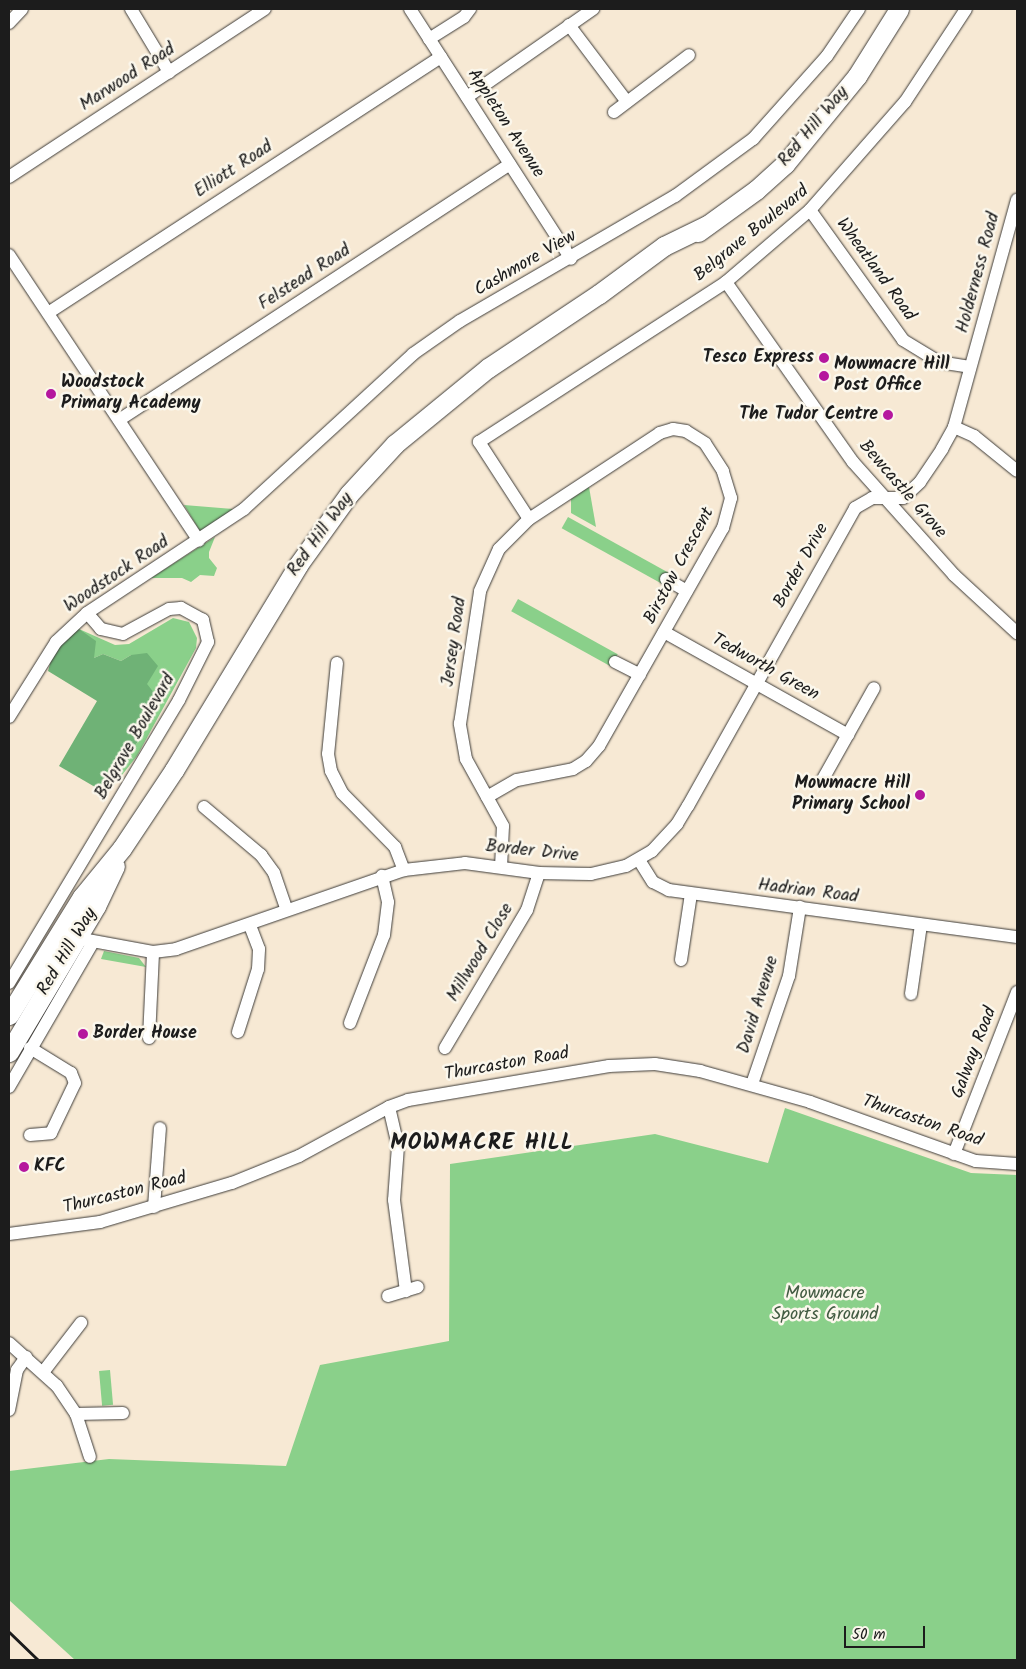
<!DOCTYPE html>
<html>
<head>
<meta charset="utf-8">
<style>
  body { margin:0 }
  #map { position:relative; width:1026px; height:1669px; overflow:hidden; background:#f7e9d4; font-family:Kalam,sans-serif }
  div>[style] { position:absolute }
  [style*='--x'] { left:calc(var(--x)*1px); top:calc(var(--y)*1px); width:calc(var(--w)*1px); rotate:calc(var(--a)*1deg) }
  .green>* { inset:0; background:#8ad08a; transform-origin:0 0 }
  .forest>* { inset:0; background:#6fb276 }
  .roads { filter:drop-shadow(0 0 1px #3d3b38) drop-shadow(0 0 1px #3d3b38) }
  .minor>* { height:12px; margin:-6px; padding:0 6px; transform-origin:6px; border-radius:6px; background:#fff }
  .highway>* { height:19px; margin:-9.5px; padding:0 9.5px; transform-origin:9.5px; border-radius:9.5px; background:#fff }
  .rail>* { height:3px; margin:-1.5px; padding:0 1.5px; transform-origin:1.5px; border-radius:1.5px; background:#1c1c1c }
  .dots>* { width:14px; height:14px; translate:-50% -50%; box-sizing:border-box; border:2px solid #fbf7ec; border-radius:50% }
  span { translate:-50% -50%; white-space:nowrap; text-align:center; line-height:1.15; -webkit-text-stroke:5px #fbf7ec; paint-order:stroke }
  .street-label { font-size:18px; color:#1c1c1c }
  .poi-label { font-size:18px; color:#1c1c1c; font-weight:700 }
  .right { translate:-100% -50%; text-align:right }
  .left { translate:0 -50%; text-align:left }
  .park-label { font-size:18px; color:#425b42 }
  .district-label { font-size:22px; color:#1c1c1c; font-weight:700; letter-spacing:1px }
  .frame { position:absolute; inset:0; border:10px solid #1c1c1c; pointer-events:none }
  .scale { position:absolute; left:844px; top:1626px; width:81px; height:22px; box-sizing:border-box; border:2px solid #1c1c1c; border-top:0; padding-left:6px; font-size:15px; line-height:18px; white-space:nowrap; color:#1c1c1c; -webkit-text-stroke:4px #fbf7ec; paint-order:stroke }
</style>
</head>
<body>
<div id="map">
  <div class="green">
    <i style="clip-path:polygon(589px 487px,596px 527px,571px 513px,571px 499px)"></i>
    <i style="clip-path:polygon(184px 505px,233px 509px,201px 533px)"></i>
    <i style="left:568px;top:517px;width:115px;height:13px;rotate:29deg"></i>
    <i style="clip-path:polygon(215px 537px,209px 552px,209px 558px,217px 568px,214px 576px,200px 575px,191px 582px,182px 578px,151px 578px)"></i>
    <i style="left:518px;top:599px;width:114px;height:14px;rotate:29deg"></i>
    <i style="clip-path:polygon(173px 618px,189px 622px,197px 638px,196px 648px,137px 756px,107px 794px,155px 712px,146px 685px,131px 655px,121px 661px,103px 654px,94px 658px,79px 629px,115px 645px,129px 644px)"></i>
    <i style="clip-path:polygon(104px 951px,139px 958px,146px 967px,101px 959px)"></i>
    <i style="clip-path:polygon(785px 1108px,971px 1173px,1017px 1175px,1017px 1660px,75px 1660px,9px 1600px,9px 1471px,109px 1459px,286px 1466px,320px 1365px,449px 1341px,450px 1164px,655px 1134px,768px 1163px)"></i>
    <i style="left:110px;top:1370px;width:35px;height:11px;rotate:85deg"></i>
  </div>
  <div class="forest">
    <i style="clip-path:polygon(79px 629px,96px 641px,94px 658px,103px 654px,121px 661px,131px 655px,147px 653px,158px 666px,147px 684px,155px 694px,155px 712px,107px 794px,59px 766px,97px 701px,48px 671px,56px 642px)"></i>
  </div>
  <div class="roads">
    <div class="minor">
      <i style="--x:131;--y:9;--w:74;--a:58.9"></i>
      <i style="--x:410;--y:9;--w:297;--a:57.2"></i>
      <i style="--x:9;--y:23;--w:19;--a:-47"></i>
      <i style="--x:569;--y:25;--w:96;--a:53"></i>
      <i style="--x:429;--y:39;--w:41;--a:-32.2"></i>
      <i style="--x:464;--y:17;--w:10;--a:-53"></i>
      <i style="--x:467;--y:97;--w:154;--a:-34.9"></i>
      <i style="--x:614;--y:112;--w:94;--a:-37.2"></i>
      <i style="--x:9;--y:177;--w:306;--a:-33.3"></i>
      <i style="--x:810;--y:210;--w:160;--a:54.4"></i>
      <i style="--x:903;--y:340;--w:42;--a:31.4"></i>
      <i style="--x:939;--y:362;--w:31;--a:9"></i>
      <i style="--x:9;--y:255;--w:343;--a:56.4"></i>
      <i style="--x:726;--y:282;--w:220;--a:54.8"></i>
      <i style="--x:853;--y:462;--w:152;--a:48.2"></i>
      <i style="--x:954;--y:575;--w:86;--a:42.6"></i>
      <i style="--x:48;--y:313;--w:469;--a:-33.1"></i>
      <i style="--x:119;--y:420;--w:467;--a:-33.2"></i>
      <i style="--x:954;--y:427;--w:22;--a:24"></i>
      <i style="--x:974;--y:436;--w:55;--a:39.1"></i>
      <i style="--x:666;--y:579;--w:24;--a:30"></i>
      <i style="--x:664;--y:632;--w:211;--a:29.2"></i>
      <i style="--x:615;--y:662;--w:28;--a:27"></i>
      <i style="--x:337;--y:663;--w:91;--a:95.6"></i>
      <i style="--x:328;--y:754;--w:17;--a:80"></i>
      <i style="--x:331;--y:771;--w:25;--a:63"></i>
      <i style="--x:342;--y:793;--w:76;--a:45.5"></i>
      <i style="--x:395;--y:847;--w:25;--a:69"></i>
      <i style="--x:9;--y:717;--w:89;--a:-57.9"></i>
      <i style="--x:56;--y:642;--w:42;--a:-43.1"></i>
      <i style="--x:87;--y:613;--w:188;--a:-33.5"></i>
      <i style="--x:244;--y:509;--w:229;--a:-42.5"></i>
      <i style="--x:413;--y:354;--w:57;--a:-35.1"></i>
      <i style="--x:460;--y:321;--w:249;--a:-30.2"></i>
      <i style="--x:675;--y:196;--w:97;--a:-36.2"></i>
      <i style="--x:753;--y:139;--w:111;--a:-48.3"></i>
      <i style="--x:827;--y:56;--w:57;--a:-55.8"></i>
      <i style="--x:823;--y:779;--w:104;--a:-60.7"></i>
      <i style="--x:487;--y:797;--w:34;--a:-30"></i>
      <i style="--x:517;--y:780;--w:57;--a:-11.1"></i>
      <i style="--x:573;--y:769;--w:15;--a:-32"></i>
      <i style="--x:586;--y:761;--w:20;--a:-49"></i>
      <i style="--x:599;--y:746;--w:251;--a:-60.4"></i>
      <i style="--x:723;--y:528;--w:31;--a:-75"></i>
      <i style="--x:731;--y:498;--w:28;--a:-107"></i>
      <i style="--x:723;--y:471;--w:33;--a:-123"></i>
      <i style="--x:705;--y:443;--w:22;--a:-148"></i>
      <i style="--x:686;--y:431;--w:13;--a:-171"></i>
      <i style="--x:673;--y:429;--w:14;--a:163"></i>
      <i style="--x:660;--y:433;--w:157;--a:146.7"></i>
      <i style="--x:204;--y:807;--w:75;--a:40.1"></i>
      <i style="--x:261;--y:855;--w:22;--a:54"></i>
      <i style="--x:274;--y:873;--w:39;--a:71"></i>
      <i style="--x:639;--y:860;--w:26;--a:58"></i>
      <i style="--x:653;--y:882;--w:18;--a:27"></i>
      <i style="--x:669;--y:890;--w:351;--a:7.7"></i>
      <i style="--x:501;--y:867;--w:41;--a:-87.2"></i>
      <i style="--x:503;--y:826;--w:77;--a:-118.9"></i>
      <i style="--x:466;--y:759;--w:36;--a:-100"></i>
      <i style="--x:460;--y:724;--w:134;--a:-81.4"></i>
      <i style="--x:480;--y:591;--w:46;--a:-65.7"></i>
      <i style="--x:499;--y:549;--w:42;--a:-45"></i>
      <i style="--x:529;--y:519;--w:92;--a:-123"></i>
      <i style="--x:479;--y:442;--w:294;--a:-32.9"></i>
      <i style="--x:726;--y:282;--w:111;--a:-40.6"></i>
      <i style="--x:810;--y:210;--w:144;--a:-48.7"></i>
      <i style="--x:905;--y:102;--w:111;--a:-56.7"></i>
      <i style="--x:71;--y:937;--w:83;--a:10.4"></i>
      <i style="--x:153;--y:952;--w:23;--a:-7"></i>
      <i style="--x:176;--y:949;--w:241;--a:-19.1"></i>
      <i style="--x:404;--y:870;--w:61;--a:-6.5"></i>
      <i style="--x:465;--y:863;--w:75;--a:7.7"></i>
      <i style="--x:539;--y:873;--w:52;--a:1.1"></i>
      <i style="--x:591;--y:874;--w:36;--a:-13"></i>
      <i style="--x:626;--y:866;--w:30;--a:-30"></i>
      <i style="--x:652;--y:851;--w:37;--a:-47"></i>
      <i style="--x:677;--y:824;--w:21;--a:-59"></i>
      <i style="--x:688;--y:806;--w:342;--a:-60.7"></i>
      <i style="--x:855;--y:508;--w:20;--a:-30"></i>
      <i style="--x:872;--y:498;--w:31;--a:0"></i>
      <i style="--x:903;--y:498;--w:23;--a:-43"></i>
      <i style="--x:920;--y:482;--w:40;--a:-56"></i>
      <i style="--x:942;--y:449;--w:25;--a:-61"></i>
      <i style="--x:954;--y:427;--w:236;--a:-74.5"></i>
      <i style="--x:681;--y:960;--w:67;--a:-81.4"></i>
      <i style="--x:9;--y:983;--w:330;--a:-59"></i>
      <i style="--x:179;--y:700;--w:65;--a:-63.4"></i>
      <i style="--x:208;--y:642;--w:23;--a:-103"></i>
      <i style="--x:203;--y:620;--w:25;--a:-151"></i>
      <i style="--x:181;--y:608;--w:12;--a:175"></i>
      <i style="--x:169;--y:609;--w:52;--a:151.5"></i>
      <i style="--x:123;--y:634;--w:23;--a:-167"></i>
      <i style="--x:101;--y:629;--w:21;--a:-131"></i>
      <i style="--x:911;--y:994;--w:70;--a:-81.8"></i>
      <i style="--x:350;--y:1023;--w:94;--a:-68.9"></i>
      <i style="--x:384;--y:935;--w:33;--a:-83"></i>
      <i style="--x:388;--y:902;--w:27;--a:-103"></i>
      <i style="--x:238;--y:1032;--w:66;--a:-72.4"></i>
      <i style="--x:258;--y:969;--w:20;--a:-87"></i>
      <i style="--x:259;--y:949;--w:26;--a:-111"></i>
      <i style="--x:149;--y:1038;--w:86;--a:-87.3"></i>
      <i style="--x:445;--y:1048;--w:161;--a:-59.3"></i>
      <i style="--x:527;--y:910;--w:39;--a:-72"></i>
      <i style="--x:752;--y:1084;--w:114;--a:-71.1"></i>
      <i style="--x:789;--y:976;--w:70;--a:-80.9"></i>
      <i style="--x:9;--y:1087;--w:168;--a:-59.9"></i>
      <i style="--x:389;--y:1107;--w:40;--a:77"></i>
      <i style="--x:398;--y:1146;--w:54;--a:94.2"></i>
      <i style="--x:394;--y:1200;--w:92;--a:82.5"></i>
      <i style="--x:30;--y:1135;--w:21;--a:-5"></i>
      <i style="--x:51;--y:1133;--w:55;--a:-64.4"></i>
      <i style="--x:75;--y:1083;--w:11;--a:-112"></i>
      <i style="--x:71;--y:1073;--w:48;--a:-148.6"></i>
      <i style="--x:954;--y:1154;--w:174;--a:-68.7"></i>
      <i style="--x:154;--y:1207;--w:79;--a:-85.7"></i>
      <i style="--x:9;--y:1234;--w:92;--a:-7.5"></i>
      <i style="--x:100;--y:1222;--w:138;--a:-16.5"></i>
      <i style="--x:232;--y:1183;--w:72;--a:-21.9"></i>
      <i style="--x:299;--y:1156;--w:102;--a:-28.6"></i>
      <i style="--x:389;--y:1107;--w:20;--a:-20"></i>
      <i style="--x:408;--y:1100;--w:204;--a:-9.6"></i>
      <i style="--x:609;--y:1066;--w:46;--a:-2.5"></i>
      <i style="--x:655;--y:1064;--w:46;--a:8.8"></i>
      <i style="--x:700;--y:1071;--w:114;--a:15.7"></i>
      <i style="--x:810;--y:1102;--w:176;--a:19.6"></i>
      <i style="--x:976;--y:1161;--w:41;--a:4.2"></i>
      <i style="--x:388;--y:1296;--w:31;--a:-17"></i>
      <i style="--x:9;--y:1343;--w:64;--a:41.9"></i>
      <i style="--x:57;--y:1386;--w:34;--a:56"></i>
      <i style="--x:76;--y:1414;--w:45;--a:72"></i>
      <i style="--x:44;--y:1371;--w:61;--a:-52.4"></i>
      <i style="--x:9;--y:1410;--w:41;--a:-78.7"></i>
      <i style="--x:17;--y:1370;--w:16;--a:-55"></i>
      <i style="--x:76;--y:1414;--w:47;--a:-1.2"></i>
    </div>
    <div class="highway">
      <i style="--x:698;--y:232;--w:72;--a:-35.9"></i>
      <i style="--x:756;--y:190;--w:39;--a:-42"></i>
      <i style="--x:785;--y:164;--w:114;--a:-50.7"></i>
      <i style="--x:857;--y:76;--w:79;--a:-57.9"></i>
      <i style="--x:9;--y:1015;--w:139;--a:-58.3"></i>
      <i style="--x:82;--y:897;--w:63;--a:-50.8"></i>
      <i style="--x:122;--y:848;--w:94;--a:-56.3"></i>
      <i style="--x:174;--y:770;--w:240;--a:-58.8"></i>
      <i style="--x:298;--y:565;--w:87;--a:-54.3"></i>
      <i style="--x:349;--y:494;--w:68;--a:-47.4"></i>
      <i style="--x:395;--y:444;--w:120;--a:-39.3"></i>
      <i style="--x:488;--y:368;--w:133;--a:-33.7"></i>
      <i style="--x:599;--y:294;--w:81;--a:-36.4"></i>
      <i style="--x:664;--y:246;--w:48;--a:-26"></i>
      <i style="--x:9;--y:1052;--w:170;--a:-59.2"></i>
      <i style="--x:96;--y:906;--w:44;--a:-64.6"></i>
    </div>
  </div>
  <div class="rail">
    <i style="--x:9;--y:1632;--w:40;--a:44"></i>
  </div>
  <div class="dots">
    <i style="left:824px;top:358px;background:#b5179e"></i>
    <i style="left:824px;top:376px;background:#b5179e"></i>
    <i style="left:51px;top:394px;background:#b5179e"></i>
    <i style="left:888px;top:415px;background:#b5179e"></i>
    <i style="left:920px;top:795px;background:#b5179e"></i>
    <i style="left:83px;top:1034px;background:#b5179e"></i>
    <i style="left:24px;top:1167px;background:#b5179e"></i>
  </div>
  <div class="street-label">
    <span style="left:128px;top:78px;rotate:-33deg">Marwood Road</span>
    <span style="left:505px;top:124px;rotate:57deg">Appleton Avenue</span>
    <span style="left:814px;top:127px;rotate:-50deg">Red Hill Way</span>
    <span style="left:234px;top:170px;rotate:-33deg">Elliott Road</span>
    <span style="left:752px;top:234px;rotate:-39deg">Belgrave Boulevard</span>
    <span style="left:526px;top:264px;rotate:-30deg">Cashmore View</span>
    <span style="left:875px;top:270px;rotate:54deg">Wheatland Road</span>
    <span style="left:979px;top:273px;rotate:-75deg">Holderness Road</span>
    <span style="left:305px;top:278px;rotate:-33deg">Felstead Road</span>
    <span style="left:902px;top:490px;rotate:49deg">Bewcastle Grove</span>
    <span style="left:321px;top:535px;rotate:-54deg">Red Hill Way</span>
    <span style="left:680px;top:566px;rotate:-62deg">Birstow Crescent</span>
    <span style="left:802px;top:566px;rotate:-61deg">Border Drive</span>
    <span style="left:117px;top:575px;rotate:-34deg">Woodstock Road</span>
    <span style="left:455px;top:642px;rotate:-82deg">Jersey Road</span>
    <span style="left:765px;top:668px;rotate:29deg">Tedworth Green</span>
    <span style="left:136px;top:737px;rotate:-60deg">Belgrave Boulevard</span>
    <span style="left:532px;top:852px;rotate:6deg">Border Drive</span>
    <span style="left:808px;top:892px;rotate:7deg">Hadrian Road</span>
    <span style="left:68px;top:952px;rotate:-59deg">Red Hill Way</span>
    <span style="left:481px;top:953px;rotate:-59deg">Millwood Close</span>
    <span style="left:759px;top:1005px;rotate:-73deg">David Avenue</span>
    <span style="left:975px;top:1053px;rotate:-69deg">Galway Road</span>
    <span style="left:507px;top:1065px;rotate:-10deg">Thurcaston Road</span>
    <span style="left:922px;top:1122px;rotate:19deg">Thurcaston Road</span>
    <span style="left:125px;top:1194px;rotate:-14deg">Thurcaston Road</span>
  </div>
  <div class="poi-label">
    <span class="right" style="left:814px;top:358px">Tesco Express</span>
    <span class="left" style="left:834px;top:376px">Mowmacre Hill<br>Post Office</span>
    <span class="left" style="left:61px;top:394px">Woodstock<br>Primary Academy</span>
    <span class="right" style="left:878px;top:415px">The Tudor Centre</span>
    <span class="right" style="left:910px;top:795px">Mowmacre Hill<br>Primary School</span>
    <span class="left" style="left:93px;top:1034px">Border House</span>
    <span class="left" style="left:34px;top:1167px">KFC</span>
  </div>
  <div class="park-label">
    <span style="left:825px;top:1305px">Mowmacre<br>Sports Ground</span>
  </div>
  <div class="district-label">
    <span style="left:482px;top:1144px">MOWMACRE HILL</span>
  </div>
  <div class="frame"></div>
  <div class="scale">50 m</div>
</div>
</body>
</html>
